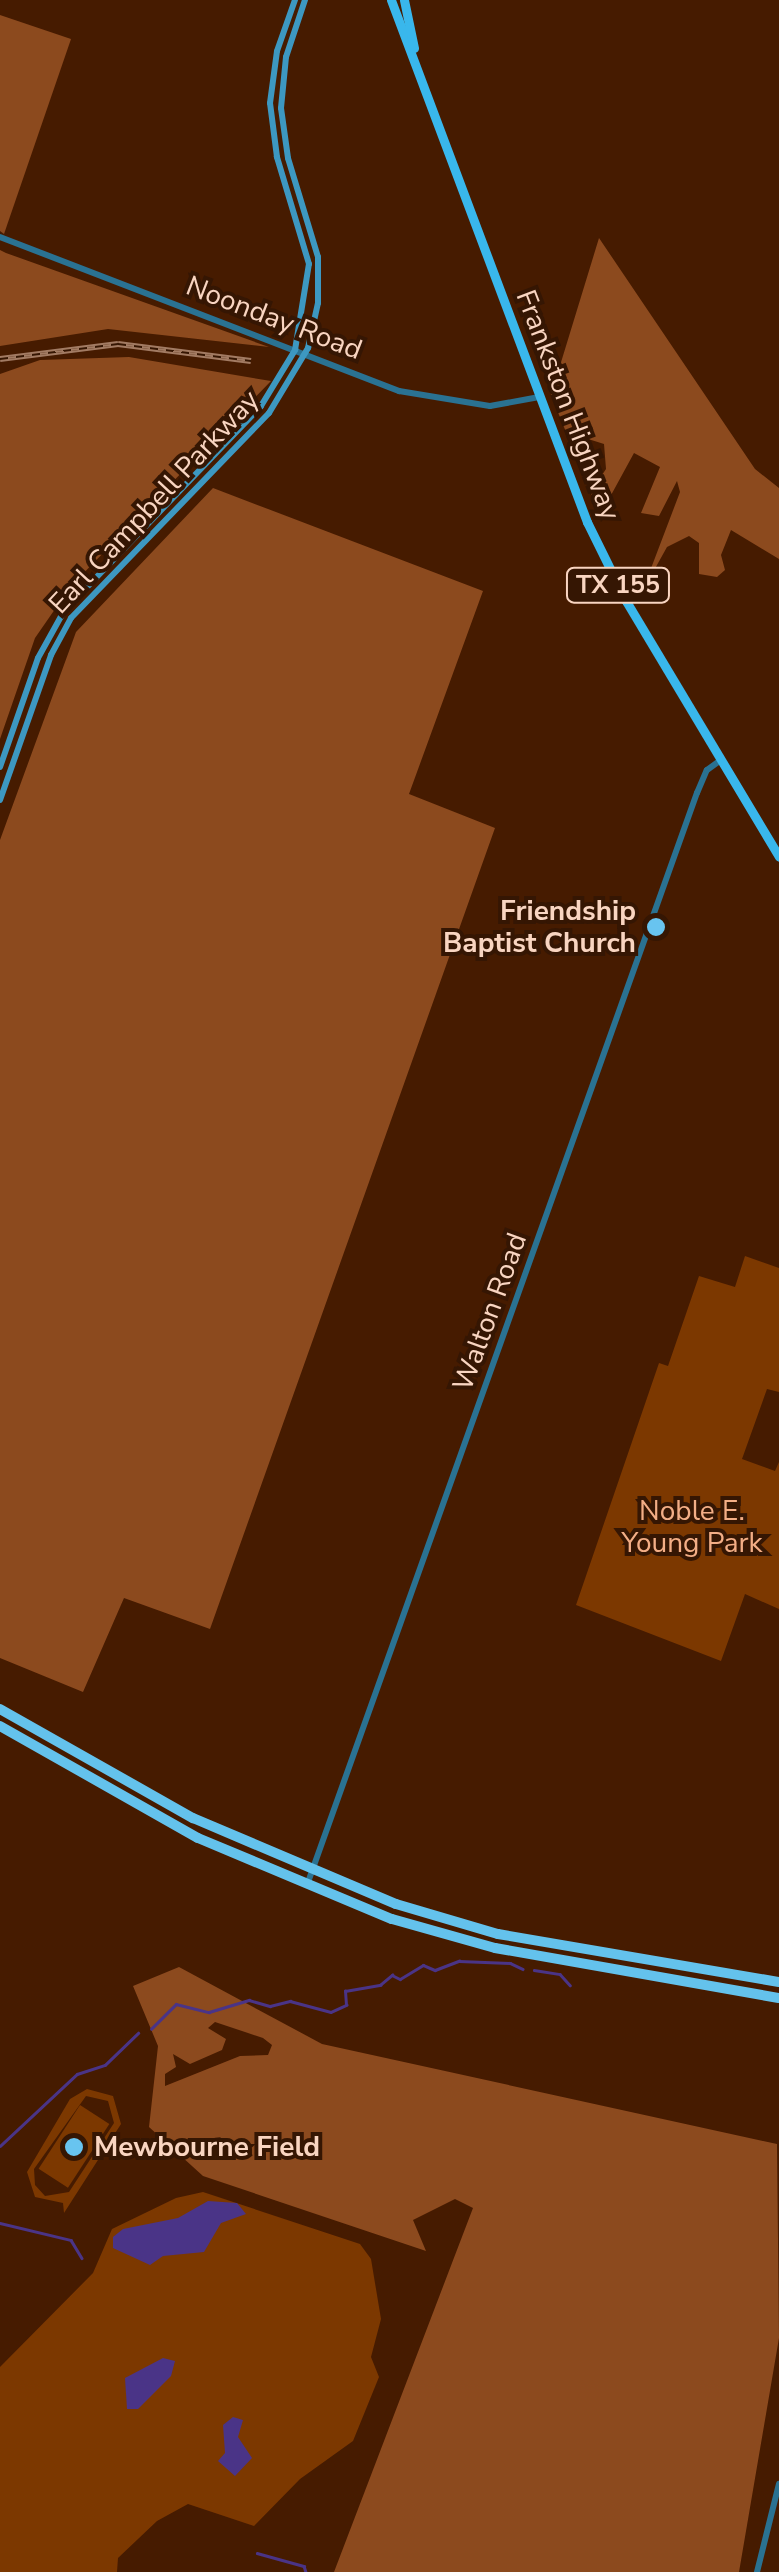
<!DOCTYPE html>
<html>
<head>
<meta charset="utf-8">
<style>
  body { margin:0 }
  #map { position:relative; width:779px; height:2572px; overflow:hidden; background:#461b00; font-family:"Nunito Sans",sans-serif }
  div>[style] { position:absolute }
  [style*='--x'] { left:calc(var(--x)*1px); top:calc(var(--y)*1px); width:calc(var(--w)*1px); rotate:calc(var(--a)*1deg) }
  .green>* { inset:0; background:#7c3800; transform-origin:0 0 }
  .forest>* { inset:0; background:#8c4a1e }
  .water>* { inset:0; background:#4a3487 }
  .stream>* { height:2.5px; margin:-1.25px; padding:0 1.25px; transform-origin:1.25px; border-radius:1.25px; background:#4a3487 }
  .tertiary>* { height:6px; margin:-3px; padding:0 3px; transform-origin:3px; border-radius:3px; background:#2a7292 }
  .secondary>* { height:6px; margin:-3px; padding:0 3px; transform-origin:3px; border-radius:3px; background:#3d98c1 }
  .primary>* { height:9px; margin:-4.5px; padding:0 4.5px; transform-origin:4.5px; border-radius:4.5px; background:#39b7ec }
  .trunk>* { height:10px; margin:-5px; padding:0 5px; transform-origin:5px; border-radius:5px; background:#64c2ec }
  .rail>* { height:6px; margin-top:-3px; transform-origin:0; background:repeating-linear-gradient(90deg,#351603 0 8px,#a27b63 0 16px); box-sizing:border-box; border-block:2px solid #a27b63 }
  .dots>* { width:28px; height:28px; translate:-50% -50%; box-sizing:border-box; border:5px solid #351603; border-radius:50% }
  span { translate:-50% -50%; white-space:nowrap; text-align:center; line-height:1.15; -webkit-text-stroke:8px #351603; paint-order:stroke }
  .shield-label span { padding:2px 8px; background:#351603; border:2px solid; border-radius:8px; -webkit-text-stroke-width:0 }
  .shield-label { font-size:25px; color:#f9d5c1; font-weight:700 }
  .street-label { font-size:28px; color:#f9d5c1 }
  .poi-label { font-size:28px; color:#f9d5c1; font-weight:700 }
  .right { translate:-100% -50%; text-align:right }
  .left { translate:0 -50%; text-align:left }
  .park-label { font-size:28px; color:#f3ae86 }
</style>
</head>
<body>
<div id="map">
  <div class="green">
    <i style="clip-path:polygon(745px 1256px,779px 1268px,779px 1392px,767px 1389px,742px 1459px,775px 1471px,779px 1462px,779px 1609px,745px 1594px,721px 1661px,576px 1605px,659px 1363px,668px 1366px,699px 1276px,735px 1287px)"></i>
    <i style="clip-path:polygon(evenodd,87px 2089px,113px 2096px,121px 2124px,64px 2213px,63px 2203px,35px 2197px,27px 2172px,70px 2099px,87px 2089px,86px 2096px,108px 2101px,114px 2123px,69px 2192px,45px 2196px,35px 2185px,34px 2169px,86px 2096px)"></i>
    <i style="left:80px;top:2105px;width:35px;height:76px;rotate:33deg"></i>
    <i style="clip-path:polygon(203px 2192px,360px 2244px,371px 2259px,381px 2319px,371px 2357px,379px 2377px,353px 2441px,300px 2479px,254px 2526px,188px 2504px,157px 2521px,118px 2558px,117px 2572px,0 2572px,0 2367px,93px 2273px,112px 2229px,176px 2198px)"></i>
  </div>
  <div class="forest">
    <i style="clip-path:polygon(0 15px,71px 39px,4px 234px,0 231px)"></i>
    <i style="clip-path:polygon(599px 238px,755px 469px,779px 488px,779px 559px,731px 530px,721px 555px,725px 570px,717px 577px,699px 574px,699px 543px,689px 536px,667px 547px,642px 592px,680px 492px,677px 481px,659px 516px,641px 513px,660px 467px,634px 453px,610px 497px,599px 502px,590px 493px,606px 469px,604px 444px,566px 432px,551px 395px)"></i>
    <i style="clip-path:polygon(0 250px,6px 253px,269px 347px,108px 329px,0 346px)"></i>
    <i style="clip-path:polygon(129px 357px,271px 381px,71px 586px,35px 638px,0 739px,0 374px,40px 360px)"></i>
    <i style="clip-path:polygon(213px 488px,483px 591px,409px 794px,495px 828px,210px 1629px,124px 1598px,83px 1692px,0 1658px,0 840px,76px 632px)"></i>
    <i style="clip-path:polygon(evenodd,179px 1967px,322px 2044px,777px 2144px,779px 2338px,739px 2572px,334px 2572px,473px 2208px,455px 2199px,413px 2220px,426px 2251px,203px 2176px,149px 2127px,158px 2046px,133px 1986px,179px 1967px,215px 2022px,263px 2038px,272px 2045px,268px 2055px,240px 2056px,165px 2086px,165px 2074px,176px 2067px,173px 2054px,190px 2064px,222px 2050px,226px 2039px,208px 2028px,215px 2022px)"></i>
  </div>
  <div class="water">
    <i style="clip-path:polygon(208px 2201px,237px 2203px,246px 2214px,221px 2223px,204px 2252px,163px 2256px,150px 2265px,113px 2248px,113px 2237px,123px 2229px,178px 2218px)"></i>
    <i style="clip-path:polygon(163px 2358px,175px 2361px,171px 2376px,138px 2409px,127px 2409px,125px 2378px)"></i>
    <i style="clip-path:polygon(233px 2417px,243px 2420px,238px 2437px,252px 2458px,235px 2476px,218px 2461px,225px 2453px,223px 2425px)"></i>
  </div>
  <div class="stream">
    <i style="--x:534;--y:1970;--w:26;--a:9"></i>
    <i style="--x:560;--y:1974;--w:15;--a:48"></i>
    <i style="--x:151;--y:2029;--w:35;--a:-45"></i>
    <i style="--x:176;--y:2004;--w:34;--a:14"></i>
    <i style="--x:209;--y:2012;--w:42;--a:-16.7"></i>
    <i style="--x:249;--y:2000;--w:22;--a:16"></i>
    <i style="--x:270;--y:2006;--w:21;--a:-14"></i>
    <i style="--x:290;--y:2001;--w:42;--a:15"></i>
    <i style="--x:331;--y:2012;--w:17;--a:-25"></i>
    <i style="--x:346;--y:2005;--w:14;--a:-94"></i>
    <i style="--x:345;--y:1991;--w:36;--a:-10"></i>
    <i style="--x:380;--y:1985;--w:16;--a:-40"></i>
    <i style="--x:392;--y:1975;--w:9;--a:27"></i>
    <i style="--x:400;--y:1979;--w:27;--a:-31"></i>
    <i style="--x:423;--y:1965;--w:13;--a:23"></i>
    <i style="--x:435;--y:1970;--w:26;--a:-21"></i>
    <i style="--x:459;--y:1961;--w:51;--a:2.2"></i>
    <i style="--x:510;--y:1963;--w:14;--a:25"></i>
    <i style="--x:0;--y:2146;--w:105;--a:-43.1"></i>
    <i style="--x:77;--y:2074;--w:29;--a:-18"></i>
    <i style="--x:105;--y:2065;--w:46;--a:-44.1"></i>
    <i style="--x:0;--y:2223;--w:73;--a:13.5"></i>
    <i style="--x:71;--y:2240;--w:21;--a:59"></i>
    <i style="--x:257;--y:2553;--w:49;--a:15.5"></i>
    <i style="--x:304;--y:2566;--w:6;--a:72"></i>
  </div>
  <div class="tertiary">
    <i style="--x:0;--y:237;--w:428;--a:21.1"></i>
    <i style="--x:399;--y:391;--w:92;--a:9.4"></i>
    <i style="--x:490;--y:406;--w:50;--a:-10.4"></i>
    <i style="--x:307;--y:1885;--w:1160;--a:-70.35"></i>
    <i style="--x:697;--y:793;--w:25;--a:-67"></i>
    <i style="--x:707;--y:770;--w:17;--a:-36"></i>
    <i style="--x:757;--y:2572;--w:91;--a:-76"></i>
  </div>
  <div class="secondary">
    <i style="--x:0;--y:767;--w:115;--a:-70.8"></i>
    <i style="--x:38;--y:658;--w:54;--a:-61"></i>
    <i style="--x:64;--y:611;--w:284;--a:-46.1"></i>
    <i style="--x:261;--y:406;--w:66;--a:-58.7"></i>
    <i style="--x:295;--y:350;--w:87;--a:-80.8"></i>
    <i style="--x:309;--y:264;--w:112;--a:-106.7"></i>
    <i style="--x:277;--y:157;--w:54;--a:-97.4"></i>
    <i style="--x:270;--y:103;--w:52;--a:-82.3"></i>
    <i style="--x:277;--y:51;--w:54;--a:-70.6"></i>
    <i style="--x:0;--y:800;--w:154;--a:-70.6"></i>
    <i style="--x:51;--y:655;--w:42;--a:-61.6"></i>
    <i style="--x:71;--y:618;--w:285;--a:-46"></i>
    <i style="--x:269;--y:413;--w:76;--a:-59"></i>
    <i style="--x:308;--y:348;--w:46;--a:-77.5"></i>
    <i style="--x:318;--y:303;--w:46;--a:-90"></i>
    <i style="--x:318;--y:257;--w:103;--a:-106.9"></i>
    <i style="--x:288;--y:158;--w:50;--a:-98"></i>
    <i style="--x:281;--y:108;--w:51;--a:-84.4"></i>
    <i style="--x:286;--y:57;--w:60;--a:-71.6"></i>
  </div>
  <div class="primary">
    <i style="--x:391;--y:0;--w:558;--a:69.42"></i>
    <i style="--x:587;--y:522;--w:88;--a:63.7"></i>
    <i style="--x:626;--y:601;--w:298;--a:59.1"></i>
    <i style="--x:404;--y:0;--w:49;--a:78.2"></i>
  </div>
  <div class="trunk">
    <i style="--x:0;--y:1709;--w:222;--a:29.5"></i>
    <i style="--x:193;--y:1818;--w:220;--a:23"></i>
    <i style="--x:396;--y:1904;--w:106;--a:16.4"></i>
    <i style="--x:498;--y:1934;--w:285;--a:9.7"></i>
    <i style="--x:0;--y:1726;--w:227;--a:29.5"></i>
    <i style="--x:198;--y:1838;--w:210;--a:22.7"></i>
    <i style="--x:392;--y:1919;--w:107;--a:15.7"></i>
    <i style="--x:495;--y:1948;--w:288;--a:10"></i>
  </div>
  <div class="rail">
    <i style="--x:0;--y:359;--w:119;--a:-7.2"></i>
    <i style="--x:118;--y:344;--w:134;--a:7.3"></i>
  </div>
  <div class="dots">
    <i style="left:656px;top:927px;background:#68c4f0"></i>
    <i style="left:74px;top:2147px;background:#68c4f0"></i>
  </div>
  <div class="shield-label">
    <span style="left:618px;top:585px">TX 155</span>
  </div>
  <div class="street-label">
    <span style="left:274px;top:318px;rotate:21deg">Noonday Road</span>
    <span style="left:568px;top:405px;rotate:69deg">Frankston Highway</span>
    <span style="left:154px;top:502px;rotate:-47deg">Earl Campbell Parkway</span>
    <span style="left:490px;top:1312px;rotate:-70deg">Walton Road</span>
  </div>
  <div class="poi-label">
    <span class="right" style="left:636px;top:927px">Friendship<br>Baptist Church</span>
    <span class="left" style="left:94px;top:2147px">Mewbourne Field</span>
  </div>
  <div class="park-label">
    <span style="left:692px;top:1527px">Noble E.<br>Young Park</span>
  </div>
</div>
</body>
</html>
